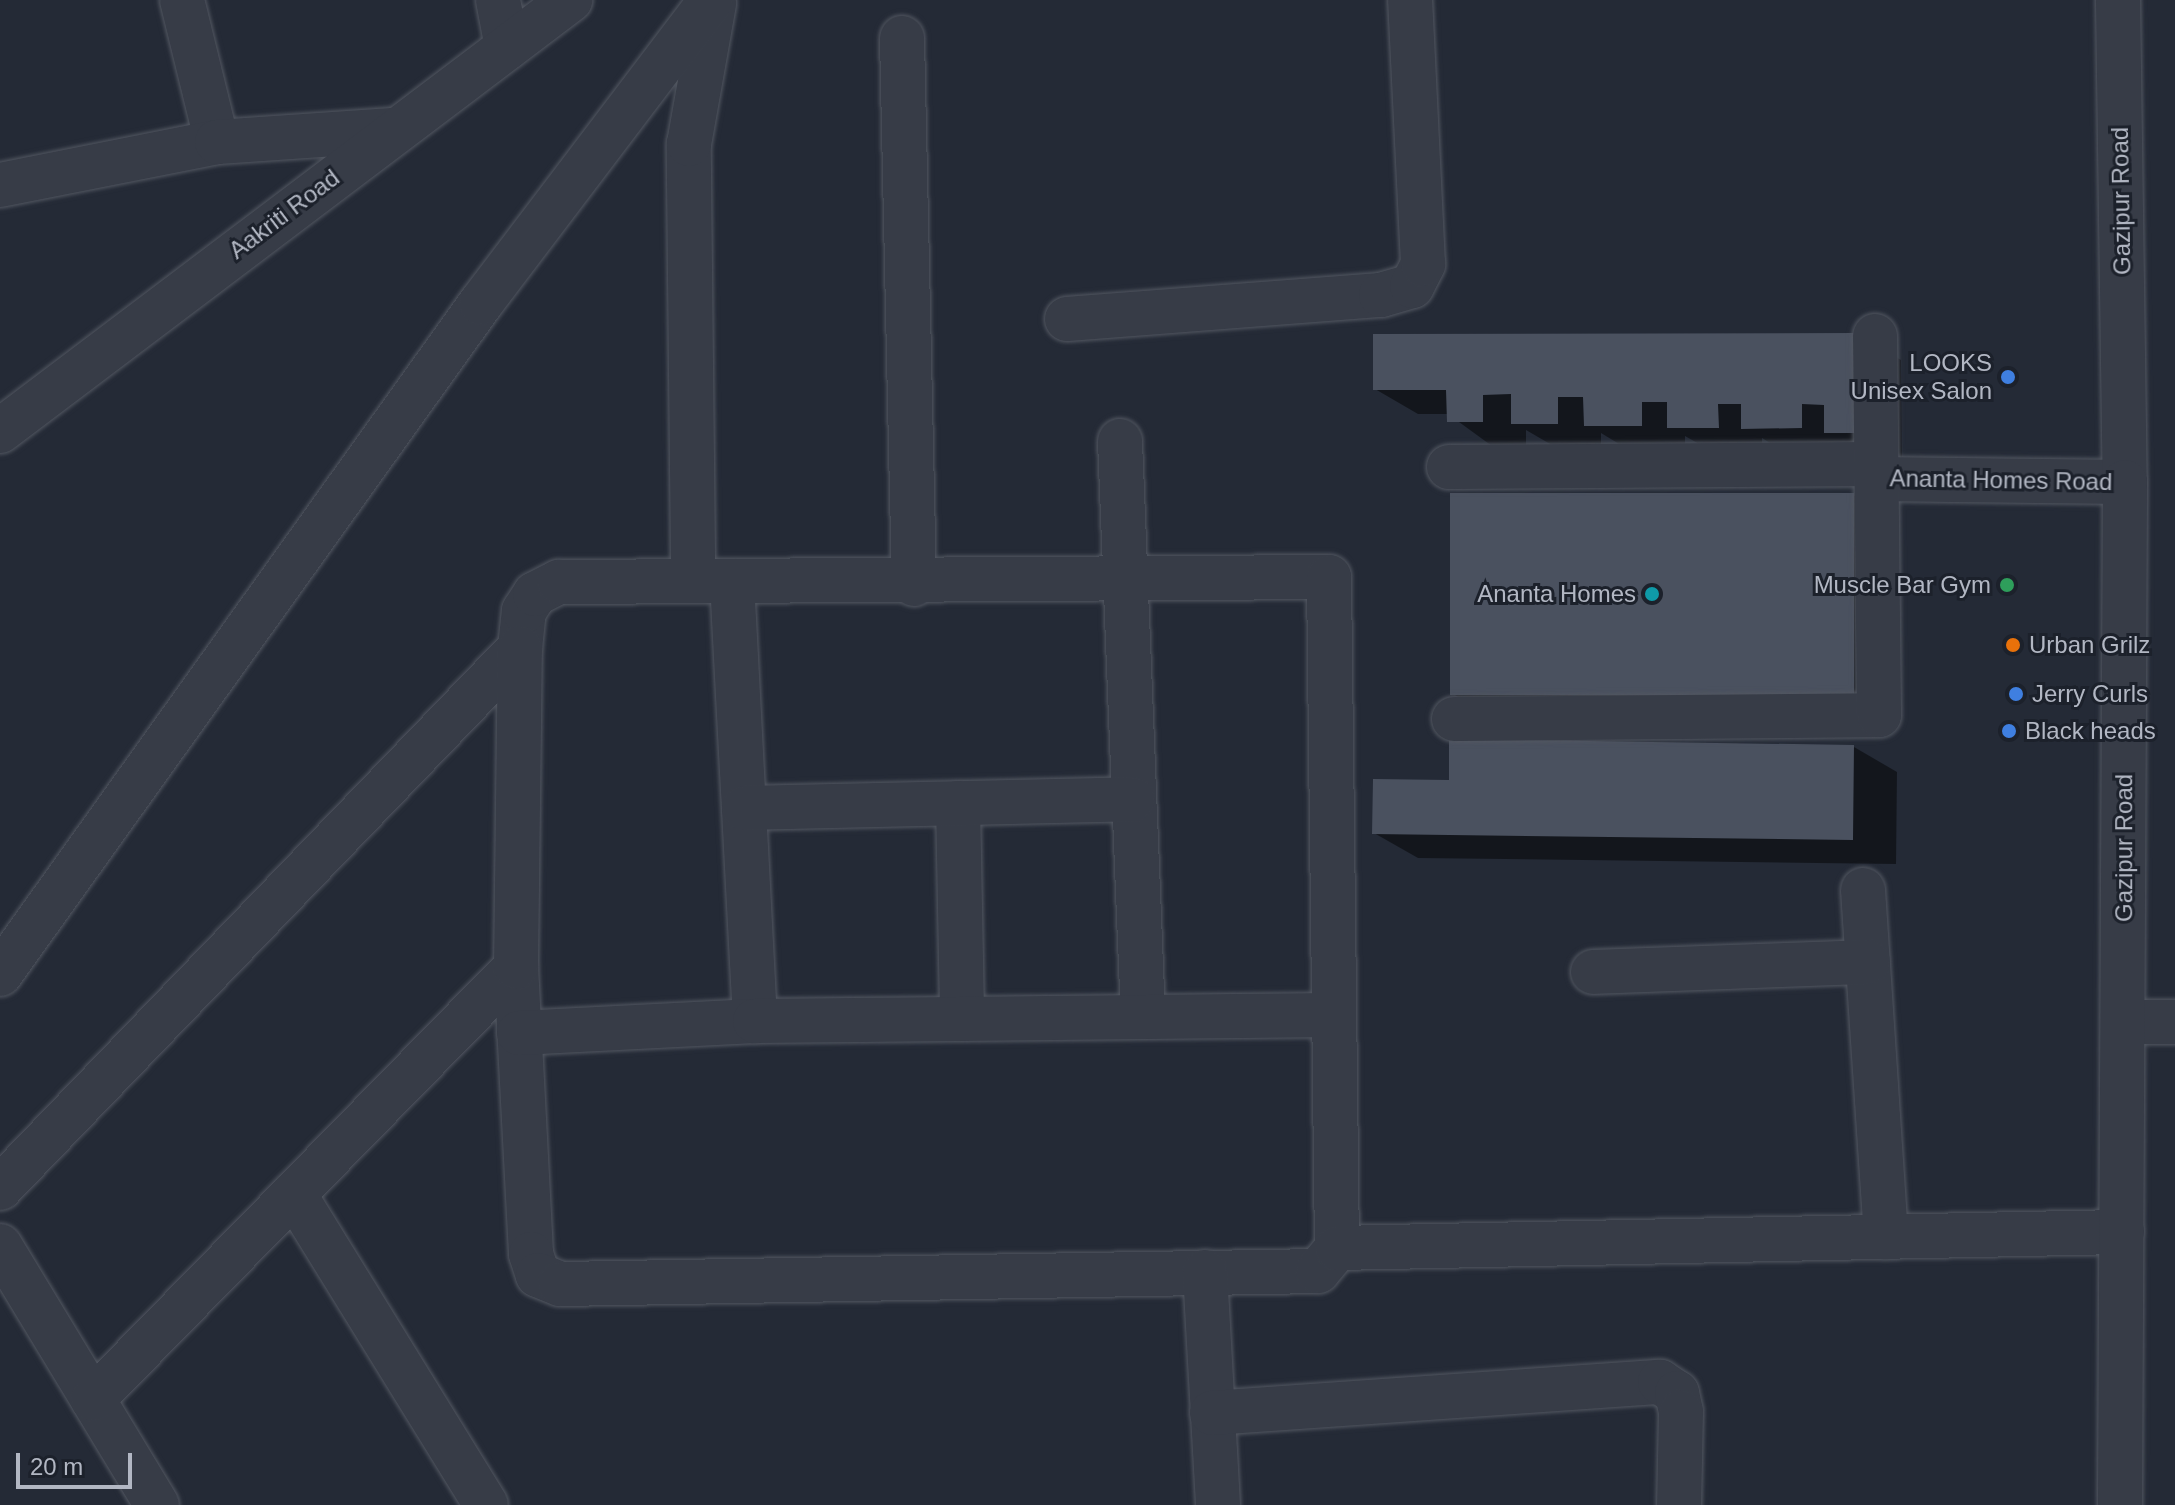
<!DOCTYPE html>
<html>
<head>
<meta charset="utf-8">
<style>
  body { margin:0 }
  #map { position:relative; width:2175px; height:1505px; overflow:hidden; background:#242a36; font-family:Helvetica,sans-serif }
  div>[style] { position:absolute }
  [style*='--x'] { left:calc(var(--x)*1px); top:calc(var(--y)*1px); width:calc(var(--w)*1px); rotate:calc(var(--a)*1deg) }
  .shadow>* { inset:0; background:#0007 }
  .building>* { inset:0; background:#4a515f; transform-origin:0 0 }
  .roads { filter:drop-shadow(0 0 2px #525761) drop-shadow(0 0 2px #525761) }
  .minor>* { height:44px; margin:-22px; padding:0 22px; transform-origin:22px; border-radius:22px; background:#373c47 }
  .tertiary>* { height:44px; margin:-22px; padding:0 22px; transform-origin:22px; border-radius:22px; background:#373c47 }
  .dots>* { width:22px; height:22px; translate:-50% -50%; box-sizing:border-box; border:4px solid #1c212b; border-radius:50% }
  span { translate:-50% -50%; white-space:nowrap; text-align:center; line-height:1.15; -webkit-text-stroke:6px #1c212b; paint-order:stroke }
  .street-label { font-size:24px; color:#b2b7c3 }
  .poi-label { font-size:24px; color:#b2b7c3 }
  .right { translate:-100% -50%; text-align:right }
  .left { translate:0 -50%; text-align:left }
  .scale { position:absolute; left:16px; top:1453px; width:116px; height:36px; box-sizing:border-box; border:4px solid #b2b7c3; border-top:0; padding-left:10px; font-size:24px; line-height:28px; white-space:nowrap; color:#b2b7c3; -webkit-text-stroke:6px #1c212b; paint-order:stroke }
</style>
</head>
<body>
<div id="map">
  <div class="shadow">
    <i style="clip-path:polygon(1858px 335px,1901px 360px,1902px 457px,1786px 453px,1762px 438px,1762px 452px,1713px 452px,1685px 436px,1685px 450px,1629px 450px,1601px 433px,1601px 448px,1557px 448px,1526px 430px,1526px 446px,1492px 446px,1448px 414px,1418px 414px,1375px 389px)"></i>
    <i style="clip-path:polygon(1853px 495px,1897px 520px,1897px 720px,1496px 719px,1453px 694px)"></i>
    <i style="clip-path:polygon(1854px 747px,1897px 772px,1896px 864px,1418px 858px,1374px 833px,1451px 782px)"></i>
  </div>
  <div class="building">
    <i style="clip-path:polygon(1858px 333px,1859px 433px,1824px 433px,1824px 405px,1802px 404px,1802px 428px,1741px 429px,1741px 404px,1718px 404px,1719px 428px,1667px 428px,1667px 402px,1642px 402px,1642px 426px,1584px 426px,1583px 397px,1558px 397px,1558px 424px,1511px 424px,1511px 394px,1483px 395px,1483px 422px,1447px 422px,1446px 390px,1373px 390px,1373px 334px)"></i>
    <i style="left:1450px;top:493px;width:404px;height:202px"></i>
    <i style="clip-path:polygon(1449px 739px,1854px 745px,1853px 840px,1372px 834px,1373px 779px,1449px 780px)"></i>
  </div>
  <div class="roads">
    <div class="minor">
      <i style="--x:182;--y:0;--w:146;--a:76.2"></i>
      <i style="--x:498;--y:0;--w:48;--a:79.2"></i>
      <i style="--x:902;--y:38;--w:546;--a:88.74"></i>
      <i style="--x:0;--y:185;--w:221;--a:-11.2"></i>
      <i style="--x:217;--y:142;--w:176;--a:-3.9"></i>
      <i style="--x:1067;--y:319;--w:315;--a:-4.4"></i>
      <i style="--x:1381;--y:295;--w:32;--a:-16"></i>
      <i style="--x:1412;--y:286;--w:25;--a:-63"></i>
      <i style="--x:1423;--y:264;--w:264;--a:-92.8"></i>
      <i style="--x:0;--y:431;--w:715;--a:-37.09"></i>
      <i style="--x:1120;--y:441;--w:575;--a:87.71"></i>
      <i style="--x:1449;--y:467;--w:427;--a:-0.4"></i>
      <i style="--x:1877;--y:479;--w:248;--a:0.7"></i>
      <i style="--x:693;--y:559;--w:415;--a:-90.6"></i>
      <i style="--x:689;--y:144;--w:143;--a:-79.9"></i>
      <i style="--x:732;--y:581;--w:441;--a:87"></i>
      <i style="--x:1454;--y:719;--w:425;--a:-0.5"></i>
      <i style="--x:1879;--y:715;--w:379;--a:-90.6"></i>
      <i style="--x:958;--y:803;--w:216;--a:88.9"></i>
      <i style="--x:744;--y:808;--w:389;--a:-1.3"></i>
      <i style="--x:1863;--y:890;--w:348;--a:86.2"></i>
      <i style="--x:516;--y:967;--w:287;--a:87"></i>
      <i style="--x:531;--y:1254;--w:22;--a:72"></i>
      <i style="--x:538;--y:1275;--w:24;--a:22"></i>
      <i style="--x:560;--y:1284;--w:758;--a:-0.98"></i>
      <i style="--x:1318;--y:1271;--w:30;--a:-50"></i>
      <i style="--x:1593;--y:972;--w:275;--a:-2.1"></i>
      <i style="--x:0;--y:974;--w:826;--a:-54.37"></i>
      <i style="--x:481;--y:303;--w:380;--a:-52.8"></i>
      <i style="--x:2123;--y:1022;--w:52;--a:0"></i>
      <i style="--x:519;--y:1033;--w:236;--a:-2.9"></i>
      <i style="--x:755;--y:1021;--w:579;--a:-0.59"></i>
      <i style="--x:0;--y:1188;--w:750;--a:-46.08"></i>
      <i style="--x:520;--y:648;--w:37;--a:-84"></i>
      <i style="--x:524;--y:611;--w:20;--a:-57"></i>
      <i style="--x:535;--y:594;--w:27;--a:-27"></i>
      <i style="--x:559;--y:582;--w:770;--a:-0.37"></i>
      <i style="--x:1329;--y:577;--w:671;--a:89.32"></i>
      <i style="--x:1337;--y:1248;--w:785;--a:-1.17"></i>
      <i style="--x:294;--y:1194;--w:365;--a:58.3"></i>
      <i style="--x:0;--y:1246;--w:303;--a:58.8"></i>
      <i style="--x:1205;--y:1272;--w:233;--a:86.8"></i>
      <i style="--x:93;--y:1399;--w:605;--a:-45.6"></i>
      <i style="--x:516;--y:967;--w:319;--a:-89.3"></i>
      <i style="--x:1212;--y:1413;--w:449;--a:-4"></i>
      <i style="--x:1660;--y:1382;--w:20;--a:33"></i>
      <i style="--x:1677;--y:1393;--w:19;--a:78"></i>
      <i style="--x:1681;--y:1412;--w:93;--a:91.2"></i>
    </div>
    <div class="tertiary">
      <i style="--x:2118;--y:0;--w:482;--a:89.2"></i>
      <i style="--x:2125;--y:482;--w:1023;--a:90.28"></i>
    </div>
  </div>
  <div class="dots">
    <i style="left:2008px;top:377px;background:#3f7fe0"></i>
    <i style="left:2007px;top:585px;background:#2e9e5b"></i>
    <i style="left:1652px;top:594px;background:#0f9aa8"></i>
    <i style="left:2013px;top:645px;background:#e8710a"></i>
    <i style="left:2016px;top:694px;background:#3f7fe0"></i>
    <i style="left:2009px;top:731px;background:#3f7fe0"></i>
  </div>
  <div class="street-label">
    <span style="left:2121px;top:201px;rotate:-91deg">Gazipur Road</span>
    <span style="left:284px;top:214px;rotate:-37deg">Aakriti Road</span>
    <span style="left:2001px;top:480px;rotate:1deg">Ananta Homes Road</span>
    <span style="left:2124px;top:848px;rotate:-90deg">Gazipur Road</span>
  </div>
  <div class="poi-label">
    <span class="right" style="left:1992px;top:377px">LOOKS<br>Unisex Salon</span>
    <span class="right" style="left:1991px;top:585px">Muscle Bar Gym</span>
    <span class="right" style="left:1636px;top:594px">Ananta Homes</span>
    <span class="left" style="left:2029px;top:645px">Urban Grilz</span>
    <span class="left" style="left:2032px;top:694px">Jerry Curls</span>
    <span class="left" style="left:2025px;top:731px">Black heads</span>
  </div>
  <div class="scale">20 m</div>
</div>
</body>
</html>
